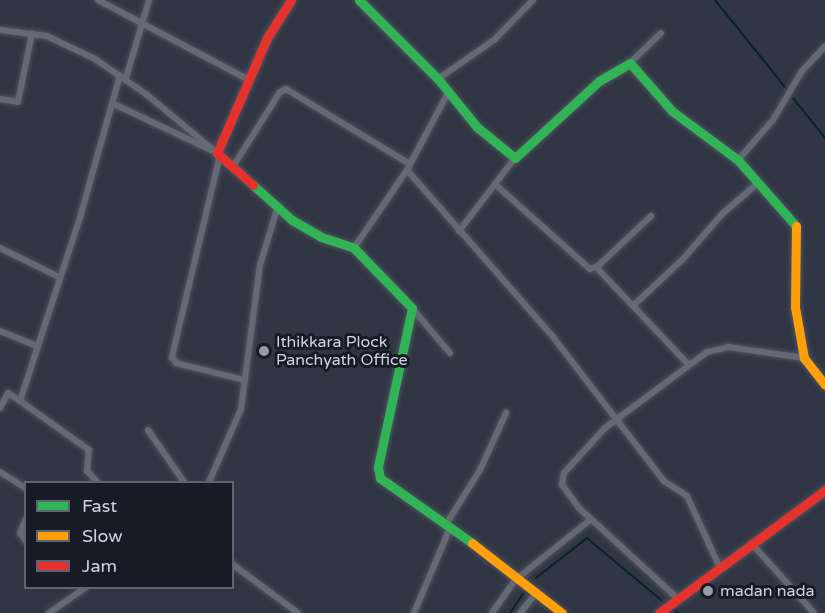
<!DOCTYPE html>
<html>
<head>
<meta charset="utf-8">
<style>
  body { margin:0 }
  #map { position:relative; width:825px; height:613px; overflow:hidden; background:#313644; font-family:"Varela Round",sans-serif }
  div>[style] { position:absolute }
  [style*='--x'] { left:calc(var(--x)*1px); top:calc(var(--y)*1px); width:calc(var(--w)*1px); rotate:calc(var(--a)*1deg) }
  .stream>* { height:2px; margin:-1px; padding:0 1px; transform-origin:1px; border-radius:1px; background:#08222a }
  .roads { filter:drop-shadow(0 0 2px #4d525e) drop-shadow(0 0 2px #4d525e) }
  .street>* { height:6px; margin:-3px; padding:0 3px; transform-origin:3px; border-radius:3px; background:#656974 }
  .fast>* { height:9px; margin:-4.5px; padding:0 4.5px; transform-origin:4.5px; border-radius:4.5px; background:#30b455 }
  .slow>* { height:9px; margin:-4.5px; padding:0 4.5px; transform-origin:4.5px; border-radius:4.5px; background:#ff9f0a }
  .jam>* { height:9px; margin:-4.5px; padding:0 4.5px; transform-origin:4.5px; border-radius:4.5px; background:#e5322d }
  .dots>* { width:16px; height:16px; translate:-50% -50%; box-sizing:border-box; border:3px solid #161b26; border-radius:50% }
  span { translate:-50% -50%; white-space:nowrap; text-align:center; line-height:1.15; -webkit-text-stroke:6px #161b26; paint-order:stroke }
  .poi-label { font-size:16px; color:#cbd2e2 }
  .left { translate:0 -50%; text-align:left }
  .legend { position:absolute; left:24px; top:481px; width:210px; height:108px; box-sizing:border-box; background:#161b26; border:2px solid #5e6471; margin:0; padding:8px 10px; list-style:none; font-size:18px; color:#cbd2e2 }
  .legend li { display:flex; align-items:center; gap:12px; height:30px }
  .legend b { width:30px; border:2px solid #5e6471 }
</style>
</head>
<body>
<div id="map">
  <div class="stream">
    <i style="--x:715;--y:0;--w:112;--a:51.2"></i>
    <i style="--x:793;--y:98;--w:51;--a:51.3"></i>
    <i style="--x:536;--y:578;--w:65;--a:-38.1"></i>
    <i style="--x:587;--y:538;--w:97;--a:40"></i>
    <i style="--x:673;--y:609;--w:6;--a:39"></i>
    <i style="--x:510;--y:613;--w:25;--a:-56"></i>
  </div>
  <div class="roads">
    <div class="street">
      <i style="--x:98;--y:0;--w:171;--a:27.9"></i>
      <i style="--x:0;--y:30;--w:47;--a:7.3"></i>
      <i style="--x:47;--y:36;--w:53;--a:25.6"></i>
      <i style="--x:95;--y:59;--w:62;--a:34.5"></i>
      <i style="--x:146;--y:94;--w:92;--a:39.7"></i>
      <i style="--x:630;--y:63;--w:43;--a:-44.1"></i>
      <i style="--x:126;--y:78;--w:81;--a:-73.6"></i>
      <i style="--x:438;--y:79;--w:68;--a:-34.9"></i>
      <i style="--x:494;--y:40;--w:56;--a:-45.7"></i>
      <i style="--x:0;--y:99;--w:18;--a:9"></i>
      <i style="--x:18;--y:102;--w:70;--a:-78.5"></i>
      <i style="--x:112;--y:103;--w:110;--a:25.4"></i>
      <i style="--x:220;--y:155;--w:208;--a:103.4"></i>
      <i style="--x:172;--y:357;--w:7;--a:56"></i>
      <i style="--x:176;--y:363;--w:70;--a:14"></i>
      <i style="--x:738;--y:160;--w:53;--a:-48.8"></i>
      <i style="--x:773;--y:120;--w:57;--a:-59.4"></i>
      <i style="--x:802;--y:71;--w:34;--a:-47"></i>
      <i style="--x:234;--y:165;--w:86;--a:-57.8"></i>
      <i style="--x:280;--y:92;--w:7;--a:-27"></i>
      <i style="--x:286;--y:89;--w:145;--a:31.2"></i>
      <i style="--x:407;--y:170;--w:222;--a:48.8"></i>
      <i style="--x:553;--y:337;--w:182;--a:52.4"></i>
      <i style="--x:664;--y:481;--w:27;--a:33"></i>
      <i style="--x:687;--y:496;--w:77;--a:65.4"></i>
      <i style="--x:496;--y:185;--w:126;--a:41.8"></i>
      <i style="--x:590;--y:269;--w:9;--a:-21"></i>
      <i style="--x:598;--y:266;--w:73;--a:-43.3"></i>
      <i style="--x:459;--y:231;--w:92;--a:-52.5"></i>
      <i style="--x:0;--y:248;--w:66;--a:26.2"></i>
      <i style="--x:354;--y:248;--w:94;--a:-55.8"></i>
      <i style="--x:407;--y:170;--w:87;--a:-62"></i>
      <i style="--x:596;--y:267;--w:134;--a:46.5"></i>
      <i style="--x:634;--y:305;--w:67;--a:-43.2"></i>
      <i style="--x:683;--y:259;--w:61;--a:-49"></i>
      <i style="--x:723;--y:213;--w:46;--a:-40.6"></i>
      <i style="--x:412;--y:308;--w:59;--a:49.8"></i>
      <i style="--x:0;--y:331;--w:40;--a:22"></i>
      <i style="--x:0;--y:408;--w:17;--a:-62"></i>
      <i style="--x:8;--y:393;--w:14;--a:34"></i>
      <i style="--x:148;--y:430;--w:63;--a:55.3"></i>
      <i style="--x:0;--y:472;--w:31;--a:32"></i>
      <i style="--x:97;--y:482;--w:15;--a:-132"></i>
      <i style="--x:87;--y:471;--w:21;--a:-85"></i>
      <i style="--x:89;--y:450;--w:85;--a:-144.6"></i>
      <i style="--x:20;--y:401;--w:197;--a:-71.9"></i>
      <i style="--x:81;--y:214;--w:144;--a:-74.3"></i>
      <i style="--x:209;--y:482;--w:80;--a:-66.3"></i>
      <i style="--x:241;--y:409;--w:145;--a:-82.5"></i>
      <i style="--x:260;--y:265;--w:62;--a:-73"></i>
      <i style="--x:26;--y:519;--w:15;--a:113"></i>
      <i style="--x:20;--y:533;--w:10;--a:53"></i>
      <i style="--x:445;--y:526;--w:66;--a:-58"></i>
      <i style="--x:480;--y:470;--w:63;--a:-65.5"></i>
      <i style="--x:751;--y:543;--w:94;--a:48"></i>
      <i style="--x:232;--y:564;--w:82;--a:36.6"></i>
      <i style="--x:519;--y:577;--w:91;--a:-38.8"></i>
      <i style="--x:676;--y:597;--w:132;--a:-137.5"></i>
      <i style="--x:579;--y:508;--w:29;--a:-126"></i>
      <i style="--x:562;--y:485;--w:12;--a:-81"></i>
      <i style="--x:564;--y:473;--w:61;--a:-47.7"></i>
      <i style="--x:605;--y:428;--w:127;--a:-36.7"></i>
      <i style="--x:707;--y:352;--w:22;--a:-13"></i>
      <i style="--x:728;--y:347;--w:77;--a:8.2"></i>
      <i style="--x:49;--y:613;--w:44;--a:-34.8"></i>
      <i style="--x:414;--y:613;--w:90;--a:-67.1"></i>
      <i style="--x:492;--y:613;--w:45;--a:-54.9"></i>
      <i style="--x:520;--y:613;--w:27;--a:-51"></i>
    </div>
    <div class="fast">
      <i style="--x:359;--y:0;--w:112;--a:45"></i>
      <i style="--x:438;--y:79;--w:62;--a:50.9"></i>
      <i style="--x:477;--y:127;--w:49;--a:39.2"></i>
      <i style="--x:515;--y:158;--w:114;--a:-42.5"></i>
      <i style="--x:599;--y:81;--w:36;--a:-30"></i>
      <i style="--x:630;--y:63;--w:64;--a:48.8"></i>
      <i style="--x:672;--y:111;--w:82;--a:36.6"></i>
      <i style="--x:738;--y:160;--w:88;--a:48.7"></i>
      <i style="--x:253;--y:185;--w:52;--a:41.9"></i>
      <i style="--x:292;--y:220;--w:34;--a:30"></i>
      <i style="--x:321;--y:237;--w:35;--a:18"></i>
      <i style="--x:354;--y:248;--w:83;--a:46"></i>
      <i style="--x:412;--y:308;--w:163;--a:102.1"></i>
      <i style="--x:378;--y:467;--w:11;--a:80"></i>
      <i style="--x:380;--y:478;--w:113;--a:35.2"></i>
    </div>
    <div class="slow">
      <i style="--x:796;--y:226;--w:81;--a:90.7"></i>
      <i style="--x:795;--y:307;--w:52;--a:80"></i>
      <i style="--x:804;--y:358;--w:34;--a:52"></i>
      <i style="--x:472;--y:543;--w:114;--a:37.9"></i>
    </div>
    <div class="jam">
      <i style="--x:253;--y:185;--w:48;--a:-138.4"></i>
      <i style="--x:217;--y:153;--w:125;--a:-66.5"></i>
      <i style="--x:267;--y:38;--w:45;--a:-57.7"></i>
      <i style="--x:659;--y:613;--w:207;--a:-36.5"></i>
    </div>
  </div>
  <div class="dots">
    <i style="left:264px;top:351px;background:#959bab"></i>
    <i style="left:708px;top:591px;background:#959bab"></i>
  </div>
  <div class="poi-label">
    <span class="left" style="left:276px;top:351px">Ithikkara Plock<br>Panchyath Office</span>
    <span class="left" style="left:720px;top:591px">madan nada</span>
  </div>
  <ul class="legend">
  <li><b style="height:8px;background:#30b455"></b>Fast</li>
  <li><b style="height:8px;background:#ff9f0a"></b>Slow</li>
  <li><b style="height:8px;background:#e5322d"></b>Jam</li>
  </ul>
</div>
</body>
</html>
